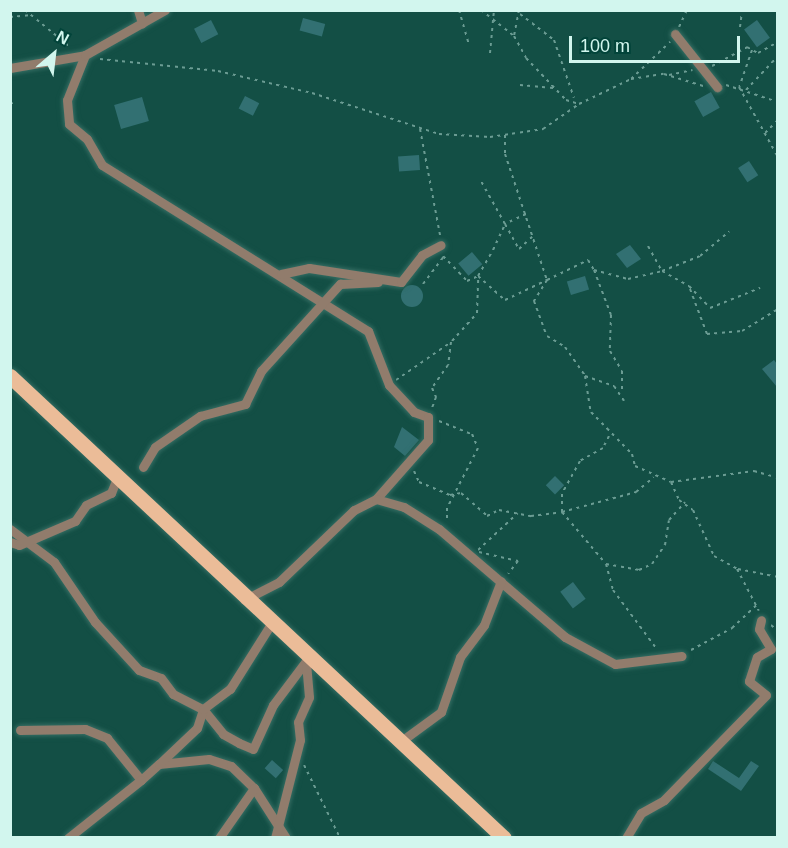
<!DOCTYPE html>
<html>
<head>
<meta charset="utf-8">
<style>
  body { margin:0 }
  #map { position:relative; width:788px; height:848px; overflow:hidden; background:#134f45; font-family:Arial,sans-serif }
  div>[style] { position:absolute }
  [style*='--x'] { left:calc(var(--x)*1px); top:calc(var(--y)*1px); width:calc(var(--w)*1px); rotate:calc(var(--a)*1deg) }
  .building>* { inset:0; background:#327072; transform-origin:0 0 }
  .round { border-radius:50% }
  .path>* { height:2px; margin-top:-1px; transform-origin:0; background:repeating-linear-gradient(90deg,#6b9c93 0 3px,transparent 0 7.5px) }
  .roads { filter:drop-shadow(0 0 2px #356d63) drop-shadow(0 0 2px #356d63) }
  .minor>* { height:9px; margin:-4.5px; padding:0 4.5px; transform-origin:4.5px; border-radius:4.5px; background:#917c6c }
  .trunk>* { height:15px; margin:-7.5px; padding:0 7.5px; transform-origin:7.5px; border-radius:7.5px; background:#ebbc98 }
  span { translate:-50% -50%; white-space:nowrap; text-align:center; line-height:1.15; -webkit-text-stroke:4.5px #02443a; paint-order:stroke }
  .frame { position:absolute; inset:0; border:12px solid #d2f6ee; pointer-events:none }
  .north { position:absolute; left:24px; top:24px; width:60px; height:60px; -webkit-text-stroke:4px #02443a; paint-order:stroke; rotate:28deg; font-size:16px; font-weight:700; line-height:24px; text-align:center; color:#d2f6ee }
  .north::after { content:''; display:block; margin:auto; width:21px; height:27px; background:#d2f6ee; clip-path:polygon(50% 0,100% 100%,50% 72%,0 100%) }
  .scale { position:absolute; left:569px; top:36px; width:171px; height:27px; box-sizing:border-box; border:3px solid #d2f6ee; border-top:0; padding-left:8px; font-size:18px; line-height:21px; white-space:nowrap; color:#d2f6ee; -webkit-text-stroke:4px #02443a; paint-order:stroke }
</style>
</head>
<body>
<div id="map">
  <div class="building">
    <i style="left:303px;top:18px;width:23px;height:13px;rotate:15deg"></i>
    <i style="left:211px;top:20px;width:16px;height:19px;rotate:63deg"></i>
    <i style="left:757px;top:20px;width:22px;height:16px;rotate:54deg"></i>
    <i style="left:711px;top:92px;width:18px;height:19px;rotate:61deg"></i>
    <i style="left:245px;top:96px;width:16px;height:14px;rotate:27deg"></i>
    <i style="left:142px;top:97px;width:25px;height:29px;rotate:74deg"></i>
    <i style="left:419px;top:155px;width:15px;height:21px;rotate:86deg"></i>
    <i style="left:749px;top:161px;width:17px;height:13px;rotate:57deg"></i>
    <i style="clip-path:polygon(630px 245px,641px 259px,627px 268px,616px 254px)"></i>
    <i style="left:472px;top:252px;width:16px;height:18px;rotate:50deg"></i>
    <i style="left:585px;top:276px;width:14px;height:19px;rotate:73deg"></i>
    <i class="round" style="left:401px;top:285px;width:22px;height:22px"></i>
    <i style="clip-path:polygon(774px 360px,777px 364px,777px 387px,762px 369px)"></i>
    <i style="clip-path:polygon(402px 427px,419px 440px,405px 456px,394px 447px)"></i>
    <i style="left:555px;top:476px;width:13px;height:13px;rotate:45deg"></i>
    <i style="left:573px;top:582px;width:21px;height:16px;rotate:53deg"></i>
    <i style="left:272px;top:760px;width:15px;height:11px;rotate:42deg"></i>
    <i style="clip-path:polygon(713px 761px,739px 778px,751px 761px,759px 766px,741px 791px,708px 769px)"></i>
  </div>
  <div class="path">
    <i style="--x:25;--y:10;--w:58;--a:39.4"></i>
    <i style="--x:459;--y:10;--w:37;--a:74"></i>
    <i style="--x:481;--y:10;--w:42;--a:38.2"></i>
    <i style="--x:519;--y:10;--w:26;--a:101"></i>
    <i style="--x:514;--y:36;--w:25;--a:61"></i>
    <i style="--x:526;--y:58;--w:58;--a:46.4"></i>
    <i style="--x:566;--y:100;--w:14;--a:17"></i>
    <i style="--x:520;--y:14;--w:43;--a:37.4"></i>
    <i style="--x:554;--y:40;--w:61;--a:71"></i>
    <i style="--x:10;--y:17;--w:22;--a:-5"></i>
    <i style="--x:679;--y:27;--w:19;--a:-65"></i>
    <i style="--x:740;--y:27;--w:17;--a:-83"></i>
    <i style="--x:752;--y:50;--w:39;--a:109"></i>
    <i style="--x:739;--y:87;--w:80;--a:60.9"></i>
    <i style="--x:490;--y:53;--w:43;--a:-84.7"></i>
    <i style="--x:100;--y:59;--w:119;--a:5.8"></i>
    <i style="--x:218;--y:71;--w:97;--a:13.2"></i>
    <i style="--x:312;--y:93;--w:133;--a:17.9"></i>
    <i style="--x:439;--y:134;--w:51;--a:3.4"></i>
    <i style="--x:490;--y:137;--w:54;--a:-8.6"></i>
    <i style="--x:543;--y:129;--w:44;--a:-34.8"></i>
    <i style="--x:579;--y:104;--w:58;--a:-25.7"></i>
    <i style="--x:631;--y:79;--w:54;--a:-43.5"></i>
    <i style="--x:712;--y:66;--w:40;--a:-28"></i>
    <i style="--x:747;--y:47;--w:13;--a:29"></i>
    <i style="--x:758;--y:53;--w:23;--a:-29"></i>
    <i style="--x:669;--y:75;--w:24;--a:-12"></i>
    <i style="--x:631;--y:79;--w:33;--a:-9"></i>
    <i style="--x:664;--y:74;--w:41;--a:17.1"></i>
    <i style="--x:520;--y:85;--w:36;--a:5"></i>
    <i style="--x:726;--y:85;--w:55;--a:18.1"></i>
    <i style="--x:746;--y:90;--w:47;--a:-46.7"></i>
    <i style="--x:10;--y:102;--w:6;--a:31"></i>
    <i style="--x:420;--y:129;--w:108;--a:79.3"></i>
    <i style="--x:765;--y:133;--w:18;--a:-45"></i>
    <i style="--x:505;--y:135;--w:19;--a:90"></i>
    <i style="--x:505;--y:154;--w:133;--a:71.6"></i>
    <i style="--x:547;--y:280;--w:46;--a:-26"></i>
    <i style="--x:588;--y:260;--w:12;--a:59"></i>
    <i style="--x:594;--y:270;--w:48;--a:69.3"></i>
    <i style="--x:611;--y:315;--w:36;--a:92"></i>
    <i style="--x:610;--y:351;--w:23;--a:59"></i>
    <i style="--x:622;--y:371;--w:20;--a:90"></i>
    <i style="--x:526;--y:214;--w:23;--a:155"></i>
    <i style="--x:505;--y:224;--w:29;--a:61"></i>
    <i style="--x:519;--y:249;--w:18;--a:-43"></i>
    <i style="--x:648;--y:246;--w:29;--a:61"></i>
    <i style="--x:662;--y:271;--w:41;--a:-21.5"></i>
    <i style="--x:700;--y:256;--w:38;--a:-40"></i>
    <i style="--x:443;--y:256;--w:35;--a:46"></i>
    <i style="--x:467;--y:281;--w:12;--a:-24"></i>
    <i style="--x:478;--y:276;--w:30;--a:-60"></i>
    <i style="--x:493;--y:250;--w:29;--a:-65"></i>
    <i style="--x:505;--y:224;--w:49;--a:-119.2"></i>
    <i style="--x:594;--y:270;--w:35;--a:15"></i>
    <i style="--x:628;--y:279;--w:35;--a:-13"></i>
    <i style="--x:662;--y:271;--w:31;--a:29"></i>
    <i style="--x:689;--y:286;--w:30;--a:46"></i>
    <i style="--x:710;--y:308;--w:54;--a:-21.8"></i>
    <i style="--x:478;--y:276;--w:36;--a:42"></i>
    <i style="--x:505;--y:300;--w:47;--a:-25.5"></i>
    <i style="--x:547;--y:280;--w:25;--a:122"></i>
    <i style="--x:534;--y:301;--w:37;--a:70"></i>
    <i style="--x:547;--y:336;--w:21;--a:31"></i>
    <i style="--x:565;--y:347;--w:35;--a:55"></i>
    <i style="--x:585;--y:376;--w:36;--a:81"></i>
    <i style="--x:591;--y:412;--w:59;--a:45.7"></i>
    <i style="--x:632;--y:454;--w:12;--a:76"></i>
    <i style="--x:635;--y:466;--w:39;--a:24"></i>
    <i style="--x:671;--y:482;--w:20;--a:66"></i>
    <i style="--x:679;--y:500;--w:17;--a:36"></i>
    <i style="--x:693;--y:510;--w:51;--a:65.5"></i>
    <i style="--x:714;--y:556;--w:26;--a:29"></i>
    <i style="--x:737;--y:569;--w:47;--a:62.4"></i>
    <i style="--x:423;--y:284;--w:34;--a:-53"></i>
    <i style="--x:690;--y:289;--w:48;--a:69.3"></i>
    <i style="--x:707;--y:334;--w:35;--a:-5"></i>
    <i style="--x:742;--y:331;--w:42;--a:-31.4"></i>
    <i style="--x:452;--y:341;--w:38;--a:-48"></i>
    <i style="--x:477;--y:313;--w:37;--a:-88"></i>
    <i style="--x:585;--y:376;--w:31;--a:19"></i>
    <i style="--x:614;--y:386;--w:18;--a:56"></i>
    <i style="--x:396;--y:380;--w:67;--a:-34.6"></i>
    <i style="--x:451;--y:342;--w:23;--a:97"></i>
    <i style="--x:448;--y:365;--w:28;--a:125"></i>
    <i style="--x:432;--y:388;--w:10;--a:66"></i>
    <i style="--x:436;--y:397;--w:12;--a:110"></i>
    <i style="--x:439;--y:421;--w:35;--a:22"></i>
    <i style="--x:472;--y:434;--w:15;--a:67"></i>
    <i style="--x:478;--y:448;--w:68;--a:117.3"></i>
    <i style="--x:447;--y:508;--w:15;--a:90"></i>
    <i style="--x:609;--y:436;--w:13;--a:117"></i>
    <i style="--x:603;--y:448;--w:26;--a:151"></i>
    <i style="--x:580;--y:461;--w:38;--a:119"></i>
    <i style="--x:562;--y:494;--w:18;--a:90"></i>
    <i style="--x:562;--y:512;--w:68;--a:49.8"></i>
    <i style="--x:606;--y:564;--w:27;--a:75"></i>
    <i style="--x:613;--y:590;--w:72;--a:53.4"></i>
    <i style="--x:414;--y:471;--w:12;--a:66"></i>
    <i style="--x:419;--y:482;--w:34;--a:23"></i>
    <i style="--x:450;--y:495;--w:11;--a:-10"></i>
    <i style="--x:461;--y:493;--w:35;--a:41"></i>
    <i style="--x:487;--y:516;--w:13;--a:-27"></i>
    <i style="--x:499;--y:510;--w:33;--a:11"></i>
    <i style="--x:531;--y:516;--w:31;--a:-7"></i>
    <i style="--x:562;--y:512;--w:77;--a:-15.1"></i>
    <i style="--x:636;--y:492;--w:23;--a:-40"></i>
    <i style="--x:671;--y:482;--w:84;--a:-7.5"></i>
    <i style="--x:754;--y:471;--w:25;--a:16"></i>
    <i style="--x:478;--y:550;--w:54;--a:-42.8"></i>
    <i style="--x:479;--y:552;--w:40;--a:13"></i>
    <i style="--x:518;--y:561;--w:16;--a:128"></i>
    <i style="--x:606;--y:564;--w:34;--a:10"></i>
    <i style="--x:639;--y:570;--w:14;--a:-25"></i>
    <i style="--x:652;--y:564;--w:23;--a:-56"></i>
    <i style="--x:665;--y:545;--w:25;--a:-81"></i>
    <i style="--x:669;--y:520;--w:24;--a:-48"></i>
    <i style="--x:738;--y:569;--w:41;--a:11.3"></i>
    <i style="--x:771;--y:625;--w:9;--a:41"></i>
    <i style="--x:691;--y:650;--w:47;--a:-28.2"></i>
    <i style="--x:732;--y:628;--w:34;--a:-43"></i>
    <i style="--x:304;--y:765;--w:81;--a:63.7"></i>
  </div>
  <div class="roads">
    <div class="minor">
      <i style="--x:138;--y:10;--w:14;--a:73"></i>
      <i style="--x:675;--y:34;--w:68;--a:51.6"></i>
      <i style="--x:85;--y:55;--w:48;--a:111.8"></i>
      <i style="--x:67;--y:100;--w:24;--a:85"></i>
      <i style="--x:69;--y:124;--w:23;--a:40"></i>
      <i style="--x:87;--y:139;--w:30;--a:60"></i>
      <i style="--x:102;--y:165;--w:314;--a:32"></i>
      <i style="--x:368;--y:331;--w:58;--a:68.7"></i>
      <i style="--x:389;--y:385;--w:37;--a:47"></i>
      <i style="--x:414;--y:412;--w:15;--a:20"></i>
      <i style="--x:428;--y:417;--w:23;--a:90"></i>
      <i style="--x:428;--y:440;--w:79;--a:131.4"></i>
      <i style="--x:376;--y:499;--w:25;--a:153"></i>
      <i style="--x:354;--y:510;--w:104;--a:136.2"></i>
      <i style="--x:279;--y:582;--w:39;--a:153"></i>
      <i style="--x:10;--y:68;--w:76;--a:-9.8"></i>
      <i style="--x:85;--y:55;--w:92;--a:-29.4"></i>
      <i style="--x:281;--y:274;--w:29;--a:-12"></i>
      <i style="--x:309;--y:268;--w:93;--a:8.7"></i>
      <i style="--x:401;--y:282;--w:34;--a:-52"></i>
      <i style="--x:422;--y:255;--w:21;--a:-28"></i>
      <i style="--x:143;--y:467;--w:23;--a:-59"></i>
      <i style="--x:155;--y:447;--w:55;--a:-34.6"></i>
      <i style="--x:200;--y:416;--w:47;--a:-14.9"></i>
      <i style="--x:245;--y:404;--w:37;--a:-64"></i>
      <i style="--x:261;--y:371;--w:118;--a:-47.8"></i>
      <i style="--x:340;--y:284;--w:38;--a:-3"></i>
      <i style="--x:376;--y:499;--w:29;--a:16"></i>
      <i style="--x:404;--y:507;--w:41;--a:32.2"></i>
      <i style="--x:439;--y:529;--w:166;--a:40.6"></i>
      <i style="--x:565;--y:637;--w:57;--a:28.4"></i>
      <i style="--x:615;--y:664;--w:67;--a:-6.8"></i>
      <i style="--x:10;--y:529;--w:55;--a:36.9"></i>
      <i style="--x:54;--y:562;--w:73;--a:55.7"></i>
      <i style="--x:95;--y:622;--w:65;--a:47.5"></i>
      <i style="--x:139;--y:670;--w:23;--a:20"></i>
      <i style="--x:161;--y:678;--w:20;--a:53"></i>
      <i style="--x:173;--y:694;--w:34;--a:27"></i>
      <i style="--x:203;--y:709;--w:32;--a:51"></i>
      <i style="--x:223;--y:734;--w:18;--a:29"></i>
      <i style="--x:239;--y:743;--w:15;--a:23"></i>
      <i style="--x:253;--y:749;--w:48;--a:-65.6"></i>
      <i style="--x:273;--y:705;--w:55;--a:-53.1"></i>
      <i style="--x:10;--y:542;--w:9;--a:18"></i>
      <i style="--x:19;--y:545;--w:61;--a:-23.2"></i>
      <i style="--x:75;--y:521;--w:19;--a:-55"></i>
      <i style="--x:86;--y:505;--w:28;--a:-26"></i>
      <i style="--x:111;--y:493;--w:16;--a:-68"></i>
      <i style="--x:20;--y:730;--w:65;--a:-0.9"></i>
      <i style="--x:85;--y:729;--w:24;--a:22"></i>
      <i style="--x:107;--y:738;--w:54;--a:51"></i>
      <i style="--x:141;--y:780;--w:24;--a:-42"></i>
      <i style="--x:159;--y:764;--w:50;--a:-5.7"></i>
      <i style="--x:209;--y:759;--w:23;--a:18"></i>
      <i style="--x:231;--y:766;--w:32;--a:44"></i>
      <i style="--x:254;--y:788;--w:59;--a:57.4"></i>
      <i style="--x:400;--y:742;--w:51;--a:-36.2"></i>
      <i style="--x:441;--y:712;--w:58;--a:-70.9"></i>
      <i style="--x:460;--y:657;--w:40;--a:-53"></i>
      <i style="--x:484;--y:625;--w:47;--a:-68.9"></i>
      <i style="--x:159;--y:764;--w:52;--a:-43.5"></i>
      <i style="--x:197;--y:728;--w:20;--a:-72"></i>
      <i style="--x:203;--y:709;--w:34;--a:-37"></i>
      <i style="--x:230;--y:689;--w:77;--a:-57.8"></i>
      <i style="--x:68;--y:838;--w:93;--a:-38.5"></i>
      <i style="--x:219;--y:838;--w:61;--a:-55"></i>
      <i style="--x:275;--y:838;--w:101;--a:-75.7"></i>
      <i style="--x:300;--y:740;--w:18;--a:-96"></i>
      <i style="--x:298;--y:722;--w:27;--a:-66"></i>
      <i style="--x:309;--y:697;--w:36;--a:-95"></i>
      <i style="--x:626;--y:838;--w:29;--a:-59"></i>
      <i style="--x:641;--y:813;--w:26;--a:-29"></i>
      <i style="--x:664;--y:800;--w:146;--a:-45.8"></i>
      <i style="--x:766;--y:695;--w:22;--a:-141"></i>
      <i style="--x:749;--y:681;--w:25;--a:-72"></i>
      <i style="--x:757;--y:657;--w:16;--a:-30"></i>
      <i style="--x:771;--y:649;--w:23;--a:-121"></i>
      <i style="--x:759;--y:629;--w:9;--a:-77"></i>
    </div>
    <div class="trunk">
      <i style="--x:10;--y:376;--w:676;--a:43.08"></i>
    </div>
  </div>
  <div class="frame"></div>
  <div class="north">N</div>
  <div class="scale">100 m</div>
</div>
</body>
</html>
